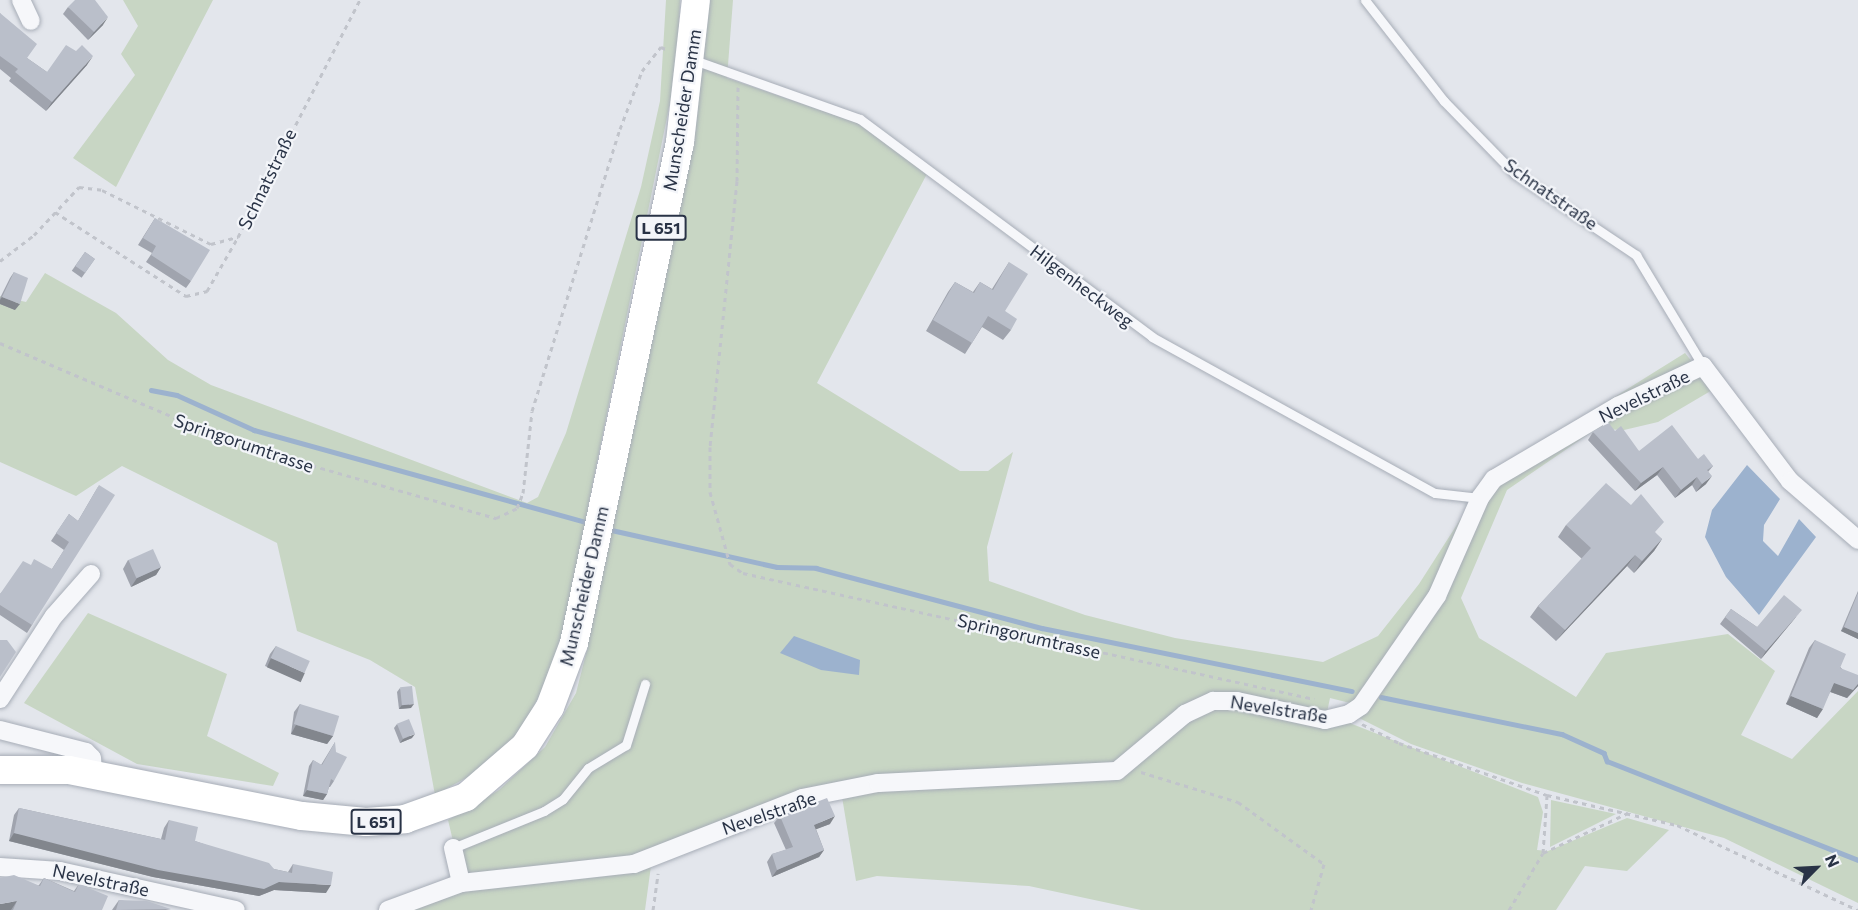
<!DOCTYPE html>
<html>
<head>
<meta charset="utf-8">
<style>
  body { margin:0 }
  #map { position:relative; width:1858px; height:910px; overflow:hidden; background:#e3e6ec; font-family:Commissioner,sans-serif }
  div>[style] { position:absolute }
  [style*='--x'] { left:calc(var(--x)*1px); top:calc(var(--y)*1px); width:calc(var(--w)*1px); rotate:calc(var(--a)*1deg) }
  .green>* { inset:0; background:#c8d6c4 }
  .water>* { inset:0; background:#9cb2ce }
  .stream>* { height:4.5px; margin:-2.25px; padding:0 2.25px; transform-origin:2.25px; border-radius:2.25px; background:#9cb2ce }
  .path>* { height:3px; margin-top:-1.5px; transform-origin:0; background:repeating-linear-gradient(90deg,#c1c4cb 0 4.5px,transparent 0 9px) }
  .roads { filter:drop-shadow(0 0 2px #a7adb7) drop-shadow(0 0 2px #a7adb7) }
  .lane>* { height:9px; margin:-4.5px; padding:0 4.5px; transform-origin:4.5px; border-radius:4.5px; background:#f6f7fa }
  .street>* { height:18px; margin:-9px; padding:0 9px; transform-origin:9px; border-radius:9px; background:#f6f7fa }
  .primary>* { height:28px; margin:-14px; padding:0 14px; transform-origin:14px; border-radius:14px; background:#fff }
  .wall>* { inset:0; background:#a0a4ae; transform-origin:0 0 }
  .shaded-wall>* { inset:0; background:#82868d; transform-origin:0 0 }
  .building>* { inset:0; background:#babfca; transform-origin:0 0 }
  span { translate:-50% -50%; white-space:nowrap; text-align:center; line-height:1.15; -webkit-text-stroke:4.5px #f3f5f9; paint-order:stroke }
  .shield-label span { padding:2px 4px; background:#f3f5f9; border:2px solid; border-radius:4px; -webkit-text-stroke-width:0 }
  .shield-label { font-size:16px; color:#293346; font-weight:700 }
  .street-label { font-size:18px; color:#293346 }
  .north { position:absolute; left:1786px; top:838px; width:60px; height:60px; -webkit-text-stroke:4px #f3f5f9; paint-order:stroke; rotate:66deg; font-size:16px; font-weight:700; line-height:24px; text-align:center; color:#293346 }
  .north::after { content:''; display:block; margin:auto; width:21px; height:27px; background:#293346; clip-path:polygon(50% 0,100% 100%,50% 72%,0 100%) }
</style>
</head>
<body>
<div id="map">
  <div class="green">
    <i style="clip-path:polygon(123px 0,213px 0,116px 187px,73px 158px,135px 75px,121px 54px,138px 26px)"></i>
    <i style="clip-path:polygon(666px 0,680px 0,678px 63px,588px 507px,615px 513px,694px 142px,708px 0,733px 0,727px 78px,858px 123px,929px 170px,817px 383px,960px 471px,988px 471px,1013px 452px,987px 547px,989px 581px,1085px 615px,1175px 638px,1323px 662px,1378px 636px,1419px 584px,1488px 476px,1685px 353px,1714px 389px,1658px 422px,1624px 430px,1596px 429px,1507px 490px,1461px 598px,1479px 638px,1576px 697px,1606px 653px,1728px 634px,1775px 671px,1741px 735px,1792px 759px,1858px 691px,1858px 903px,1724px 838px,1522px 783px,1411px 744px,1357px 717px,1350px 703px,1330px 698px,1325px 722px,1347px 722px,1538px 797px,1543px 812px,1537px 850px,1548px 851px,1627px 818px,1669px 830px,1627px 871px,1585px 866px,1556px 910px,1141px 910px,1029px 886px,877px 876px,856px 881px,842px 797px,878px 787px,1114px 768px,877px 779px,651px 866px,645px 910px,405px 910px,464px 887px,448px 820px,499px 790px,545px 747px,576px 693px,588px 646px,560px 640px,554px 667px,519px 735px,484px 768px,435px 795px,415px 687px,370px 660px,297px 631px,277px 543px,122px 466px,76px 496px,0 462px,0 296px,26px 302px,45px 273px,116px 313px,168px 360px,211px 385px,527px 503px,538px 497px,566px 433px,641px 187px,660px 101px)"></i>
    <i style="clip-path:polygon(88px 613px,227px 674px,207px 736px,279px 773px,273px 786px,137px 764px,24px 703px)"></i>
    <i style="clip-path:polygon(1551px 800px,1616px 814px,1550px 847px)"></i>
  </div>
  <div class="water">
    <i style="clip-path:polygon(1747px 465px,1780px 499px,1764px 525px,1763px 541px,1778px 556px,1799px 519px,1816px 537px,1759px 615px,1726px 577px,1705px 537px,1712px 510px)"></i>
    <i style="clip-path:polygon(794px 636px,860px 660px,859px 675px,821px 670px,780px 653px)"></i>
  </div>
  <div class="stream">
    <i style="--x:151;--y:390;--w:26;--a:11"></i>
    <i style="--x:177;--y:395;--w:85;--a:24.4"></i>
    <i style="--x:254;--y:430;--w:349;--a:15.5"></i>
    <i style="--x:607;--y:529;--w:174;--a:12.6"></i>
    <i style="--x:777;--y:567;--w:39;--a:1"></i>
    <i style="--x:816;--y:568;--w:234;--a:14.9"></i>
    <i style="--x:1042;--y:628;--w:316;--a:11.5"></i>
    <i style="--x:1381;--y:697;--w:185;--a:11.6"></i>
    <i style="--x:1562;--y:734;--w:46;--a:24.3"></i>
    <i style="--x:1604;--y:753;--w:9;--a:69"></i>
    <i style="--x:1607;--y:761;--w:270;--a:21.5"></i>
  </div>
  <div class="path">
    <i style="--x:738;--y:87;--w:94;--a:90.6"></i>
    <i style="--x:737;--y:181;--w:267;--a:95.8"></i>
    <i style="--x:710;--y:447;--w:45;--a:90"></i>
    <i style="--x:710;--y:492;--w:75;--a:74.5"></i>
    <i style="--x:730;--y:564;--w:16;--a:35"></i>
    <i style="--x:743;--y:573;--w:585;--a:12.44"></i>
    <i style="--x:55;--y:212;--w:156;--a:32.7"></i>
    <i style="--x:186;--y:296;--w:22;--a:-13"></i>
    <i style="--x:207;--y:291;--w:62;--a:-60.1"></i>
    <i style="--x:0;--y:261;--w:43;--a:-37.4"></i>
    <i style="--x:34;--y:235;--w:66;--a:-46.8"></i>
    <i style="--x:79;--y:187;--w:23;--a:7"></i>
    <i style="--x:102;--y:190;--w:122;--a:26.4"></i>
    <i style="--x:211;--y:244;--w:28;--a:-15"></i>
    <i style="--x:238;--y:237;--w:267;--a:-62.8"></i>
    <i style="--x:0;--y:343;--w:254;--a:23.1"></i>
    <i style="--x:234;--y:443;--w:273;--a:16"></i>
    <i style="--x:496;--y:518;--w:23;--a:-25"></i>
    <i style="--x:517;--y:508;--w:16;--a:-68"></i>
    <i style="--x:523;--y:493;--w:82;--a:-83.7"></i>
    <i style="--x:532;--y:411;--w:295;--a:-72.7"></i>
    <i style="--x:620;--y:129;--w:62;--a:-69.2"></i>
    <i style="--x:642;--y:71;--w:31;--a:-52"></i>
    <i style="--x:661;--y:47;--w:8;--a:23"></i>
    <i style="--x:1362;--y:724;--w:42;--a:27.2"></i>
    <i style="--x:1399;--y:743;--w:157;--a:19.4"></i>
    <i style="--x:1547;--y:795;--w:133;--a:13"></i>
    <i style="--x:1677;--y:825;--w:200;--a:25.2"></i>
    <i style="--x:1141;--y:772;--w:102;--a:17.2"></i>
    <i style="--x:1238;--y:802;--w:106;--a:35.8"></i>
    <i style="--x:1324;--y:864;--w:48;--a:105.8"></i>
    <i style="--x:1543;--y:853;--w:94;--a:-25.2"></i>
    <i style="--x:653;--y:910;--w:37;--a:-82"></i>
    <i style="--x:1509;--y:910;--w:66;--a:-59.2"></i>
    <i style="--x:1543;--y:853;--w:57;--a:-86"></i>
  </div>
  <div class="roads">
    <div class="lane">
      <i style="--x:1365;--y:0;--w:128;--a:52"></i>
      <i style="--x:1444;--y:101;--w:102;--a:45.8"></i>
      <i style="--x:1515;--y:174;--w:146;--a:33.8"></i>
      <i style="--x:1636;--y:255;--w:130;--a:58.9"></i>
      <i style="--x:694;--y:60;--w:176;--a:19.6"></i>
      <i style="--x:860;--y:119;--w:364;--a:36.7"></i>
      <i style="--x:1152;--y:337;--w:323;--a:28.9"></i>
      <i style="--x:1435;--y:493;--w:45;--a:6.3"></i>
      <i style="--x:453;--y:848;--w:98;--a:-22.1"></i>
      <i style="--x:544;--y:811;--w:22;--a:-32"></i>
      <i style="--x:563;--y:799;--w:40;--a:-51"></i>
      <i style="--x:588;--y:768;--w:44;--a:-31.2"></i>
      <i style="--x:626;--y:745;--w:64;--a:-72.7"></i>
    </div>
    <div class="street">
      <i style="--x:21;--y:0;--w:23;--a:65"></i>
      <i style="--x:0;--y:699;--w:99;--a:-57"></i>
      <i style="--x:54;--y:616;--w:56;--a:-48.6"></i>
      <i style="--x:0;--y:730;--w:89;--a:14.3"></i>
      <i style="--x:86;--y:752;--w:8;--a:45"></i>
      <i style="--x:92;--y:758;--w:16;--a:86"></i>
      <i style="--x:453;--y:848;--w:36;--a:77"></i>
      <i style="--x:0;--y:867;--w:60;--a:3.8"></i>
      <i style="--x:60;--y:871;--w:180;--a:12.5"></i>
      <i style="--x:388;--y:910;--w:78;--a:-20.3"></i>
      <i style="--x:461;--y:883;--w:174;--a:-6.3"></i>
      <i style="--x:634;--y:864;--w:180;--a:-21.4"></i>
      <i style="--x:802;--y:798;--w:77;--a:-11.2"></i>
      <i style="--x:878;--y:783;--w:239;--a:-2.9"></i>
      <i style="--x:1117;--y:771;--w:89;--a:-40"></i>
      <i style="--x:1185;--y:714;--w:31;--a:-25"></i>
      <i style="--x:1213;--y:701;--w:24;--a:0"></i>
      <i style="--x:1237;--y:701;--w:90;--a:12.2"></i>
      <i style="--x:1325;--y:720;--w:25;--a:-14"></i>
      <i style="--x:1349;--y:714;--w:14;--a:-34"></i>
      <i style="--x:1361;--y:706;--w:134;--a:-55.4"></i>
      <i style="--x:1437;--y:596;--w:107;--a:-66.3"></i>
      <i style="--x:1480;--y:498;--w:24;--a:-54"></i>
      <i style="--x:1494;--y:479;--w:144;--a:-30.5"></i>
      <i style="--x:1618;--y:406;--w:94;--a:-25.2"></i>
      <i style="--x:1703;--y:366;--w:144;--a:52.9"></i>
      <i style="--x:1790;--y:481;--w:90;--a:40.9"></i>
    </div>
    <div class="primary">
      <i style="--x:0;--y:770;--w:69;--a:0"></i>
      <i style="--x:69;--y:770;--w:237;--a:11.2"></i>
      <i style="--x:302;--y:816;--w:64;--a:5.4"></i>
      <i style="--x:366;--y:822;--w:39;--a:-4"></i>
      <i style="--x:405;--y:819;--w:65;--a:-19.8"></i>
      <i style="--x:466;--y:797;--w:78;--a:-40.8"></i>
      <i style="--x:525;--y:746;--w:46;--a:-57.3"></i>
      <i style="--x:550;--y:707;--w:68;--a:-69.4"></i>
      <i style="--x:574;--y:643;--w:512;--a:-78.05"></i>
      <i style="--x:680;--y:142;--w:143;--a:-83.6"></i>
    </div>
  </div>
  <div class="wall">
    <i style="clip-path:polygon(68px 7px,103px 25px,88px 40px,63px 14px)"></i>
    <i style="clip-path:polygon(0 13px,27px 58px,47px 72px,87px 65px,46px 111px,9px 81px,11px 78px,0 69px)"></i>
    <i style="clip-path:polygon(155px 218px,191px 281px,186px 288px,146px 262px,152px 253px,138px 245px)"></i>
    <i style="left:85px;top:252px;width:12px;height:23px;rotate:35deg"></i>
    <i style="clip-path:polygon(1009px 262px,1005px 311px,1011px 330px,1003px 340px,982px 327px,965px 354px,926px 331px,948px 292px,955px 282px,973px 292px,980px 282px,992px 289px)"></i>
    <i style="clip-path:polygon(14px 272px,15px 310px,0 304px,0 298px,10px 278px)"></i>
    <i style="clip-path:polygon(1593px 432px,1639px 451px,1698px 459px,1713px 466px,1708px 472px,1706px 484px,1696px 492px,1692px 485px,1675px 498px,1657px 475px,1635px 491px,1588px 440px)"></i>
    <i style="clip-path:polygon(99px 485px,32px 625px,27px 633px,0 615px,0 594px,30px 565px,52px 569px,64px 550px,51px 541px,69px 514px,78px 521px)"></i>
    <i style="clip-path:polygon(1566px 525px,1656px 534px,1662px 539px,1654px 551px,1634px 573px,1627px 566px,1556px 641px,1530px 617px,1538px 606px,1582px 559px,1558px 537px)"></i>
    <i style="clip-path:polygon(128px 560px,161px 567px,156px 575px,131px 587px,123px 569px)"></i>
    <i style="clip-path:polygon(1858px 591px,1858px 639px,1841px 631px)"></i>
    <i style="clip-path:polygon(1731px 609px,1757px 627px,1796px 617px,1761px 659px,1720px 624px)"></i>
    <i style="clip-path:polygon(1815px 640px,1858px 686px,1847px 698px,1830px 692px,1817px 718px,1786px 704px,1809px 648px)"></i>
    <i style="clip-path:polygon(276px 646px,300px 681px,265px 666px,270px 654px)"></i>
    <i style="clip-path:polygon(400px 688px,411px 708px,399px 709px,397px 692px)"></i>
    <i style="clip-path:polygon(300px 704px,333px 736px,327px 744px,291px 734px,294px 712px)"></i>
    <i style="clip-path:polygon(397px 724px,412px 738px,400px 743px,394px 728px)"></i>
    <i style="clip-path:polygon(335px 742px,334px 781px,330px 787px,329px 787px,327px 794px,323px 800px,303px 796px,309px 766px,313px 760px,321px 765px)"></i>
    <i style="clip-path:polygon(19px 808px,161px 839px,164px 828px,169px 820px,195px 841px,274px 869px,288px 872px,293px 864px,326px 893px,274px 890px,259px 896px,153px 877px,9px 841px,14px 815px)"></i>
    <i style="clip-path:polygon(780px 816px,830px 824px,816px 829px,824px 850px,819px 857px,772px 877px,767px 862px,772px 854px,786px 850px,774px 823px)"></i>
    <i style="clip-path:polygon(44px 878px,74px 891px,79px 884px,102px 910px,0 910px,39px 885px)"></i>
    <i style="clip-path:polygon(119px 900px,171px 910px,112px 910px)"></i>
  </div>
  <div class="shaded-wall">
    <i style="clip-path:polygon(108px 17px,103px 25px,88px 40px,94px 32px)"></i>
    <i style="clip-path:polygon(93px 56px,87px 65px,46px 111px,52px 102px)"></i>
    <i style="clip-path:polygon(2px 297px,20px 304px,15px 310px,0 304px,0 300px)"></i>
    <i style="clip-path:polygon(1663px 467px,1657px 475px,1635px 491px,1641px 483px)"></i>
    <i style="clip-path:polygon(1712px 476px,1706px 484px,1696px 492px,1702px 484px)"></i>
    <i style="clip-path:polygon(1697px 477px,1692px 485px,1675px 498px,1681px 490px)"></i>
    <i style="clip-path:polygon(1662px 539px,1654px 551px,1634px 573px,1642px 561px)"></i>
    <i style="clip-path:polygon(1635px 555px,1627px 566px,1556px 641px,1565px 630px)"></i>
    <i style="clip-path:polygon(161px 567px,156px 575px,131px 587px,137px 578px)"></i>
    <i style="clip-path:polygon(1802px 610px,1796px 617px,1761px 659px,1766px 651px)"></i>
    <i style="clip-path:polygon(1844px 627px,1858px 633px,1858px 639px,1841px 631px)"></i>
    <i style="left:271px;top:658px;width:37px;height:10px;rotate:24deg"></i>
    <i style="clip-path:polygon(1834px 683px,1858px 684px,1858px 686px,1847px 698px,1828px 691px)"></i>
    <i style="clip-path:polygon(1791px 696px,1823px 709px,1817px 718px,1786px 704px)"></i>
    <i style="clip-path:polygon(414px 704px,411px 708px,399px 709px,402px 705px)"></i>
    <i style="clip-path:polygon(296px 725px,333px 736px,327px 744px,291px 734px)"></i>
    <i style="clip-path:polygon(415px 734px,412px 738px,400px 743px,403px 739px)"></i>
    <i style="clip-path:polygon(307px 790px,327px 794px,323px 800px,303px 796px)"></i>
    <i style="clip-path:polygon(835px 816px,830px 824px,809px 832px,814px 825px)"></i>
    <i style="clip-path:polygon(14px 833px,279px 882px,331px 885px,326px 893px,274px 890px,259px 896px,153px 877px,9px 841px)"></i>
    <i style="clip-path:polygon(824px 850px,819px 857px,772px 877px,777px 870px)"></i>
    <i style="clip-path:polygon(17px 901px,11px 910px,0 910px,0 904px)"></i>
  </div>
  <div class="building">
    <i style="clip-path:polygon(75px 0,95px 0,108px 17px,94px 32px,68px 7px)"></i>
    <i style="clip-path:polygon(0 13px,37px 44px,27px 58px,47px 72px,66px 45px,76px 51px,82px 45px,93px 56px,52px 102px,15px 72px,18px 69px,0 56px)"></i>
    <i style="clip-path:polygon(155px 218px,210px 250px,191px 281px,151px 255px,156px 246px,143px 238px)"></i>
    <i style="left:85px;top:252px;width:12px;height:17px;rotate:35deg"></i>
    <i style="clip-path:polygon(1009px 262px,1028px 274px,1005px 311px,1017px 319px,1011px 330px,988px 316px,972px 343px,933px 320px,955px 282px,974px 293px,980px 282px,993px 290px)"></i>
    <i style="clip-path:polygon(14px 272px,28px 278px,20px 304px,2px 297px)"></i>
    <i style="clip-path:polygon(1608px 422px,1615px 431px,1621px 426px,1639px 451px,1672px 425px,1698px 459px,1704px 454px,1713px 466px,1707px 470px,1712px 476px,1702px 484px,1697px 477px,1681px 490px,1663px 467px,1641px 483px,1593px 432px)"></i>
    <i style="clip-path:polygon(1606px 483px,1631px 505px,1641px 494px,1664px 522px,1655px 532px,1662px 539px,1642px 561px,1635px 555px,1565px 630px,1538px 606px,1591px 548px,1566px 525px)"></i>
    <i style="clip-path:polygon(99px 485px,115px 495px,32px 625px,0 605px,0 594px,23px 561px,31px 565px,34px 559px,52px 569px,69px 542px,56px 533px,69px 514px,78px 521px)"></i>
    <i style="left:153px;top:549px;width:20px;height:27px;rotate:66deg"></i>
    <i style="clip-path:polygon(1858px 593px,1858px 633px,1844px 627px)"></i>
    <i style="clip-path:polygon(1784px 595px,1802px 610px,1766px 651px,1725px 617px,1731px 609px,1757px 627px)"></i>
    <i style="clip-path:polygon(0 640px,7px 640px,16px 652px,0 677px)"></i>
    <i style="clip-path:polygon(1815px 640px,1846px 654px,1840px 668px,1858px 675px,1858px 684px,1853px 690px,1834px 683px,1823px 709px,1791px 696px)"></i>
    <i style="left:276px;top:646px;width:37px;height:13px;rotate:24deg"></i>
    <i style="left:412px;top:686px;width:18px;height:12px;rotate:84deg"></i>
    <i style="left:300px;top:704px;width:41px;height:21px;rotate:17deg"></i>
    <i style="left:409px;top:719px;width:16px;height:13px;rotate:68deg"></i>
    <i style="clip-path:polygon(335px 742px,336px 752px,347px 757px,334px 781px,331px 779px,327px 794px,307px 790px,313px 760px,322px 765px)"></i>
    <i style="clip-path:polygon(827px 798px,835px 816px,814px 825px,824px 850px,777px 870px,772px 854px,793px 847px,780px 816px)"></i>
    <i style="clip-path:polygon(19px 808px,165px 840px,169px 820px,198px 827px,195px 841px,269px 863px,274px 869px,292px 873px,293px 864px,333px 872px,331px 885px,279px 882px,264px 889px,158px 870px,14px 833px)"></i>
    <i style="clip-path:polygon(14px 875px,40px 886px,44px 878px,75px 892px,79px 884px,108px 896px,102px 910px,13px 910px,17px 901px,0 904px,0 878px)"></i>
    <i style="clip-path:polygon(119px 900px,147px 901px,171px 909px,116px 910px)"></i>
  </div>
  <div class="shield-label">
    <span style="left:661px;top:228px">L 651</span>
    <span style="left:376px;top:822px">L 651</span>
  </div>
  <div class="street-label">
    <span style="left:682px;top:110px;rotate:-81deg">Munscheider Damm</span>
    <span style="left:267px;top:179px;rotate:-64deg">Schnatstraße</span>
    <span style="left:1551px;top:194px;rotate:35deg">Schnatstraße</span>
    <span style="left:1082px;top:286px;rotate:37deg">Hilgenheckweg</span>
    <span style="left:1644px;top:396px;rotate:-26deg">Nevelstraße</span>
    <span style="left:244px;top:443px;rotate:19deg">Springorumtrasse</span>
    <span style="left:584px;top:586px;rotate:-77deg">Munscheider Damm</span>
    <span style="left:1029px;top:636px;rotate:13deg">Springorumtrasse</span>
    <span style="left:1279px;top:709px;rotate:9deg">Nevelstraße</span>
    <span style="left:769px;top:813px;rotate:-19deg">Nevelstraße</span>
    <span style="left:101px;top:880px;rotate:12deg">Nevelstraße</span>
  </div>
  <div class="north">N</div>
</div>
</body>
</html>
